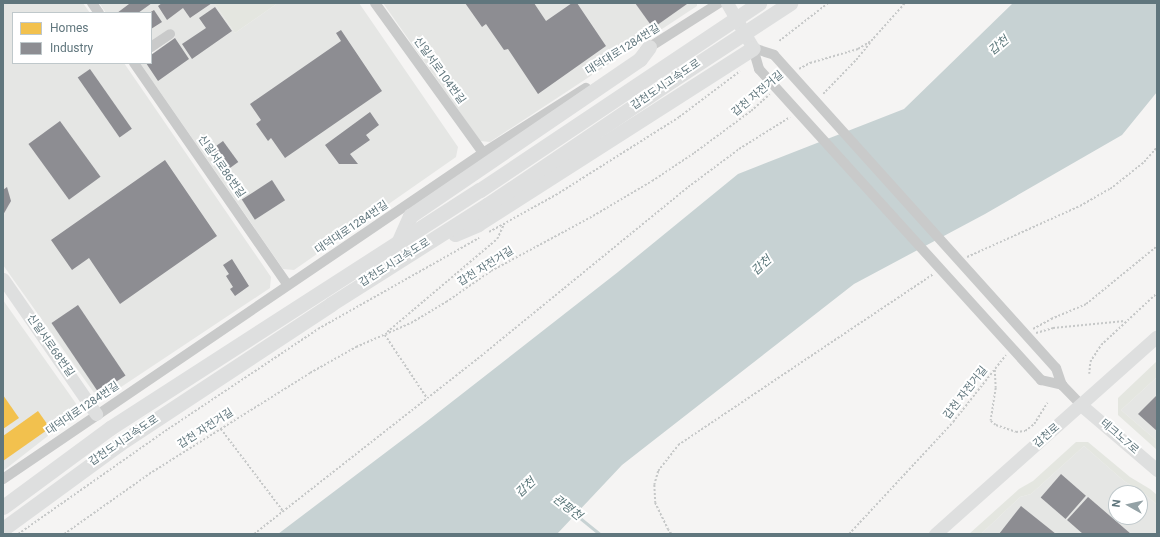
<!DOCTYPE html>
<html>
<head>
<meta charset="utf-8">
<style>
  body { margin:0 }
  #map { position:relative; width:1160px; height:537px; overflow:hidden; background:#f5f4f3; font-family:Roboto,"Noto Sans KR",sans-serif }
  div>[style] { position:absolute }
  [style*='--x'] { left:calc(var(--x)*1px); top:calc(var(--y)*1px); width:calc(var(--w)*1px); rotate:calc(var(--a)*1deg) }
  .built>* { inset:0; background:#e5e6e4 }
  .green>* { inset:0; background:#e4e6e0 }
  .water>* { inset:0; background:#c7d2d3 }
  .homes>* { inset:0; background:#f2c14e }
  .industry>* { inset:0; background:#8d8d92; transform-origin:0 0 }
  .stream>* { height:2.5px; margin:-1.25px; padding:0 1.25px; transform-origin:1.25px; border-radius:1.25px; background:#c7d2d3 }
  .path>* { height:1.5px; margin-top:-0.75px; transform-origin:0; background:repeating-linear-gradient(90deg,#c6c8c8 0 2px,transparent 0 4px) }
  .minor>* { height:10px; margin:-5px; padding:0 5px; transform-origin:5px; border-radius:5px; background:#c9caca }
  .major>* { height:13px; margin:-6.5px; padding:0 6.5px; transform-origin:6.5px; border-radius:6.5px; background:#dedfdf }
  .highway>* { height:15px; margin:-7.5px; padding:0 7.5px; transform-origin:7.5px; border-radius:7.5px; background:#dedfdf }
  span { translate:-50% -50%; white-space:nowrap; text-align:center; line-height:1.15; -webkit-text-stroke:4px #fff; paint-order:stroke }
  .street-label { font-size:11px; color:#60767d }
  .water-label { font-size:12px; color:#5a7679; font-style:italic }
  .frame { position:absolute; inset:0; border:4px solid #60767d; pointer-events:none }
  .legend { position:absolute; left:12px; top:12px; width:140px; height:52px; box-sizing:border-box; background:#fff; border:1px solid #bfc8cb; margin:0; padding:5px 7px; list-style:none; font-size:12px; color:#60767d }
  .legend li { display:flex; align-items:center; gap:8px; height:20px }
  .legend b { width:20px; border:1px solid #bfc8cb }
  .north { position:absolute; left:1108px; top:485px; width:40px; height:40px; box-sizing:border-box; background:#fff; border:1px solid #bfc8cb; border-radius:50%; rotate:278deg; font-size:11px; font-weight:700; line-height:16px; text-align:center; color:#60767d }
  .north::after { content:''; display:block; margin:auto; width:14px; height:18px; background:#94a2a6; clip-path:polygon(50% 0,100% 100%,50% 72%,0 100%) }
</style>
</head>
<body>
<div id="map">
  <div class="built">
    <i style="clip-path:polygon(3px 3px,83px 3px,90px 13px,13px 13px,13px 63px,124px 63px,271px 277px,270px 288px,103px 399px,97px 397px,3px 265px)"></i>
    <i style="clip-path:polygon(99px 3px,214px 3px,235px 33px,278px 3px,359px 3px,458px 147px,456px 157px,294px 270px,283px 269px,140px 63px,151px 63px,151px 54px,175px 37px,170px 29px,151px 42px,151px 13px,106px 13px)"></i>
    <i style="clip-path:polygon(383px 3px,697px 3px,697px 6px,490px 142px,480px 141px)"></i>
    <i style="clip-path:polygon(3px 300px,77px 405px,76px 414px,3px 471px)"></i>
    <i style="clip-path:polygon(1157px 377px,1157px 441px,1121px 410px)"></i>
    <i style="clip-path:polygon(evenodd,1084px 446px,1124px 481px,1145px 494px,1157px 505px,1157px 534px,981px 534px,1020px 497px,1031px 494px,1084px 446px,1116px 493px,1140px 493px,1140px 517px,1116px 517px,1116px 493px)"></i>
  </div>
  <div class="green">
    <i style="clip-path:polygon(214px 3px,278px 3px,235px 33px)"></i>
    <i style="clip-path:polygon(1157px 361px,1157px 377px,1121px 410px,1157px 441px,1157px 450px,1118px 415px,1118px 398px)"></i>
    <i style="clip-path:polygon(1076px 442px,1088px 442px,1130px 477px,1150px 489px,1157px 495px,1157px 505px,1145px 494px,1124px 481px,1084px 446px,1031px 494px,1020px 497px,981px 534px,969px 534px,1019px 489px,1033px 481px)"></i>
  </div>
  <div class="water">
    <i style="clip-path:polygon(1013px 3px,1157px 3px,1157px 92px,1122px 135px,985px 214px,854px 284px,622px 465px,557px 534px,278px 534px,426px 422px,618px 272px,738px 174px,904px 109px)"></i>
  </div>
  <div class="homes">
    <i style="clip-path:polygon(3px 395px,19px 418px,3px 429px)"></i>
    <i style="clip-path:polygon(38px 411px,50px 428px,3px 461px,3px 436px)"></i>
  </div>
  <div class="industry">
    <i style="clip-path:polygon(128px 3px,152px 3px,138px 13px,117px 13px,129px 4px)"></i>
    <i style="clip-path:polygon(162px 3px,212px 3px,190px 18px,183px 8px,167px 20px,158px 6px)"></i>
    <i style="clip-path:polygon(465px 3px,534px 3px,546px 21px,572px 3px,577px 3px,606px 46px,538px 94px,508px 49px,504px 50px,486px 24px,482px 27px)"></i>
    <i style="clip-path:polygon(635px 3px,686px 3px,687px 4px,653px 28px)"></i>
    <i style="clip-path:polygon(215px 7px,232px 31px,192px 59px,182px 44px,206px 28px,199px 18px)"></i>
    <i style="clip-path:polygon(154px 10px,162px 22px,151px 29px,151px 13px,149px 13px)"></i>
    <i style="clip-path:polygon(341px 30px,382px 91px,285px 158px,271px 138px,268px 141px,256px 124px,261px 120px,250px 104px,341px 41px,336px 33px)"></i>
    <i style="clip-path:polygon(175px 38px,189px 59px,158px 81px,146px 63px,151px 63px,151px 55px)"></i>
    <i style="left:90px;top:69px;width:73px;height:15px;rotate:55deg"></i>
    <i style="clip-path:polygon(370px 112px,379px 125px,366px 135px,370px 140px,350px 154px,358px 164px,339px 164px,325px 145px)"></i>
    <i style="left:60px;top:121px;width:69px;height:39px;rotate:54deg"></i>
    <i style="left:223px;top:141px;width:26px;height:15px;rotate:54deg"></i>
    <i style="clip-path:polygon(165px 160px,217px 236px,120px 304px,89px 258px,72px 270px,51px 240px)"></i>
    <i style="left:272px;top:180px;width:24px;height:36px;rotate:57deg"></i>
    <i style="clip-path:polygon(7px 187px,11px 201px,3px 215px,3px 190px)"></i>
    <i style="clip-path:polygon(232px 259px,249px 286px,235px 296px,230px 289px,233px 287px,226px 276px,229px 274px,223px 265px)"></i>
    <i style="left:78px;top:305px;width:85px;height:32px;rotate:56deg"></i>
    <i style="clip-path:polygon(1157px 395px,1157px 431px,1138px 414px)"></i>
    <i style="left:1061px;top:474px;width:33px;height:31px;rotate:41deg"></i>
    <i style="clip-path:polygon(1088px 497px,1131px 534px,1083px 534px,1067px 520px)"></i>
    <i style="clip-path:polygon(1021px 506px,1056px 534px,999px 534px)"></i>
  </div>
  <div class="stream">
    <i style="--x:574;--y:513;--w:33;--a:39"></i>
  </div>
  <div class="path">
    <i style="--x:779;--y:41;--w:62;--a:-37.8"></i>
    <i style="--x:799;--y:69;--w:13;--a:-29"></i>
    <i style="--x:810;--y:63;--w:50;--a:-16.3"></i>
    <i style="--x:858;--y:49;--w:15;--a:-32"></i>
    <i style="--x:871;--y:41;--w:51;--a:-48.2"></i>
    <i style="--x:823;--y:94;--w:47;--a:-45.9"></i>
    <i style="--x:856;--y:60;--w:22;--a:-51"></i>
    <i style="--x:489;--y:232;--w:80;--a:-29.1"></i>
    <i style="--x:559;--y:193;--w:142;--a:-32.3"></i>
    <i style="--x:679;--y:117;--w:76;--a:-37"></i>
    <i style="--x:967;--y:257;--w:124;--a:-24.3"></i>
    <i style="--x:1080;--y:206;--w:34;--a:-30"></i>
    <i style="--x:1110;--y:189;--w:43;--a:-38.5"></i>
    <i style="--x:1144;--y:162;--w:20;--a:-49"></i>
    <i style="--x:1033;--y:329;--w:21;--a:-29"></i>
    <i style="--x:1051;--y:319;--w:38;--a:-23"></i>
    <i style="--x:1086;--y:304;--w:92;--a:-39.2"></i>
    <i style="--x:387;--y:332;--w:144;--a:-40.2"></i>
    <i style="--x:497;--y:239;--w:17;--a:-65"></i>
    <i style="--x:1036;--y:333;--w:18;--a:-16"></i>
    <i style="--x:1053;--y:328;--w:72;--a:-5.6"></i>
    <i style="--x:385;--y:335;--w:76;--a:56.3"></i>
    <i style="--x:995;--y:370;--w:18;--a:87"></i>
    <i style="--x:996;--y:388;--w:33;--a:99"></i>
    <i style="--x:991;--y:421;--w:6;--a:39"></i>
    <i style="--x:996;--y:425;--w:21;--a:19"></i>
    <i style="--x:1016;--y:432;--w:9;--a:-6"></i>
    <i style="--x:1025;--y:431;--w:11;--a:-38"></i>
    <i style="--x:1034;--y:424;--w:25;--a:-58"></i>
    <i style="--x:1089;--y:374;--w:12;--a:-85"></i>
    <i style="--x:1090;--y:362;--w:20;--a:-57"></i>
    <i style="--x:1101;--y:345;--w:76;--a:-42.9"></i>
    <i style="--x:221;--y:429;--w:103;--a:52.9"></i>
    <i style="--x:18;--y:534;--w:183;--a:-35"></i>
    <i style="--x:168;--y:429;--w:180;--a:-33.7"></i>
    <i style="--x:318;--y:329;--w:185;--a:-29.5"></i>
    <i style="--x:64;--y:534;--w:104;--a:-35.2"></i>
    <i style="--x:149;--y:474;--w:190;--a:-32.1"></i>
    <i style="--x:310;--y:373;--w:53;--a:-29.5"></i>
    <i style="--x:356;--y:347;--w:60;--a:-23.6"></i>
    <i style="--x:411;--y:323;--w:41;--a:-31"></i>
    <i style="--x:446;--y:302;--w:55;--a:-34.6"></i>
    <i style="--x:491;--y:271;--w:116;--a:-28.3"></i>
    <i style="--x:593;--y:216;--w:69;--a:-30.7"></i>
    <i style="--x:652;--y:181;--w:50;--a:-33.7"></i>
    <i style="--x:694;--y:153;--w:71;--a:-36.4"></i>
    <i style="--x:751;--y:111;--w:25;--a:-42"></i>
    <i style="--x:254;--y:534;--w:296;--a:-38.1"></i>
    <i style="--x:487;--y:351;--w:259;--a:-39.2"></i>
    <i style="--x:688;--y:187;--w:64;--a:-36.7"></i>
    <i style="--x:739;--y:149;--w:60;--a:-32.1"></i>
    <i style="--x:671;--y:534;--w:5;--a:-127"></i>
    <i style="--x:668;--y:530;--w:30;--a:-116"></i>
    <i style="--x:655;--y:503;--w:18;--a:-93"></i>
    <i style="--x:654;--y:485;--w:15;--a:-74"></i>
    <i style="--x:658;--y:471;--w:33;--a:-52"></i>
    <i style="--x:678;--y:445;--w:307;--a:-33.8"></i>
    <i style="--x:849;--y:534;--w:153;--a:-47.1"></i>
    <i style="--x:953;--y:422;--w:85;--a:-51.7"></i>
  </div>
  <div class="minor">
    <i style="--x:92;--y:3;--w:12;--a:55"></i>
    <i style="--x:375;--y:3;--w:185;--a:54.2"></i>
    <i style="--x:151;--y:47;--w:23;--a:-34"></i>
    <i style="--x:753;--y:48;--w:22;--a:18"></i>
    <i style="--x:774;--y:55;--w:421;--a:48"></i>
    <i style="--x:1056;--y:368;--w:18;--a:71"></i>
    <i style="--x:1062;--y:385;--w:28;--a:46"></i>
    <i style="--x:753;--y:48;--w:22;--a:74"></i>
    <i style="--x:759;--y:69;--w:420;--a:47.8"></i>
    <i style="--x:1041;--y:380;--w:22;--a:13"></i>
    <i style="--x:645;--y:50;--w:88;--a:-32.4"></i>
    <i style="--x:134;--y:63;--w:270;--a:55.3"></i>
    <i style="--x:3;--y:479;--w:580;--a:-34.18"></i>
    <i style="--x:483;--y:153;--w:122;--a:-32.3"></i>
  </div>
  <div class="major">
    <i style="--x:727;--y:3;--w:52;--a:60"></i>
    <i style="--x:3;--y:279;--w:164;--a:55.4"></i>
    <i style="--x:1081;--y:405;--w:100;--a:40.5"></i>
    <i style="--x:935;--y:534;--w:297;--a:-41.7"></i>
  </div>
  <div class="highway">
    <i style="--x:455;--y:234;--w:25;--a:-23"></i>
    <i style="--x:478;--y:224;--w:326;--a:-32.6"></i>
    <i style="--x:398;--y:243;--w:30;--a:-66"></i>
    <i style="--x:410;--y:216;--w:278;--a:-34.3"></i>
    <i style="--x:640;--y:59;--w:15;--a:-53"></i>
    <i style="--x:3;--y:507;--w:133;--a:-36.4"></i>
    <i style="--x:110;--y:428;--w:440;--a:-32.8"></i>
    <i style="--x:480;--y:190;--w:336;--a:-33.8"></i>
    <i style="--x:3;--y:529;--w:144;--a:-36.2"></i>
    <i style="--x:119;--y:444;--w:254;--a:-33.4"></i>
    <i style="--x:331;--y:304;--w:185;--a:-32.4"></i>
    <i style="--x:487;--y:205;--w:225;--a:-34"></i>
    <i style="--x:674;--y:79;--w:139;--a:-33.2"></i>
  </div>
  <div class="street-label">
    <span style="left:623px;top:50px;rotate:-32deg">대덕대로1284번길</span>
    <span style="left:439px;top:71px;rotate:54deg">신일서로104번길</span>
    <span style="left:666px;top:85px;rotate:-34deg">갑천도시고속도로</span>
    <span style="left:758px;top:94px;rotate:-40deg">갑천 자전거길</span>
    <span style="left:221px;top:167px;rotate:55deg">신일서로86번길</span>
    <span style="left:352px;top:228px;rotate:-34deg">대덕대로1284번길</span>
    <span style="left:395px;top:263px;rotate:-32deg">갑천도시고속도로</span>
    <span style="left:486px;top:267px;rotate:-32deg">갑천 자전거길</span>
    <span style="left:50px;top:346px;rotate:55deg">신일서로68번길</span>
    <span style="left:966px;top:393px;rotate:-52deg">갑천 자전거길</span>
    <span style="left:83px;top:409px;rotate:-34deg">대덕대로1284번길</span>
    <span style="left:206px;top:429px;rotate:-33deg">갑천 자전거길</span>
    <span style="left:1047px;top:436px;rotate:-41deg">갑천로</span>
    <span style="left:1119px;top:437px;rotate:41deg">테크노7로</span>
    <span style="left:124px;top:441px;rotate:-34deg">갑천도시고속도로</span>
  </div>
  <div class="water-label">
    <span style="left:999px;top:46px;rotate:-40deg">갑천</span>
    <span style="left:762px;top:266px;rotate:-43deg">갑천</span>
    <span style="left:526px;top:488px;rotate:-43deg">갑천</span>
    <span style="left:567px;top:508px;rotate:38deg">관평천</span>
  </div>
  <div class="frame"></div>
  <ul class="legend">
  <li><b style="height:11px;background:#f2c14e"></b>Homes</li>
  <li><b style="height:11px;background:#8d8d92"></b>Industry</li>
  </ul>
  <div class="north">N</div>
</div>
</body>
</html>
